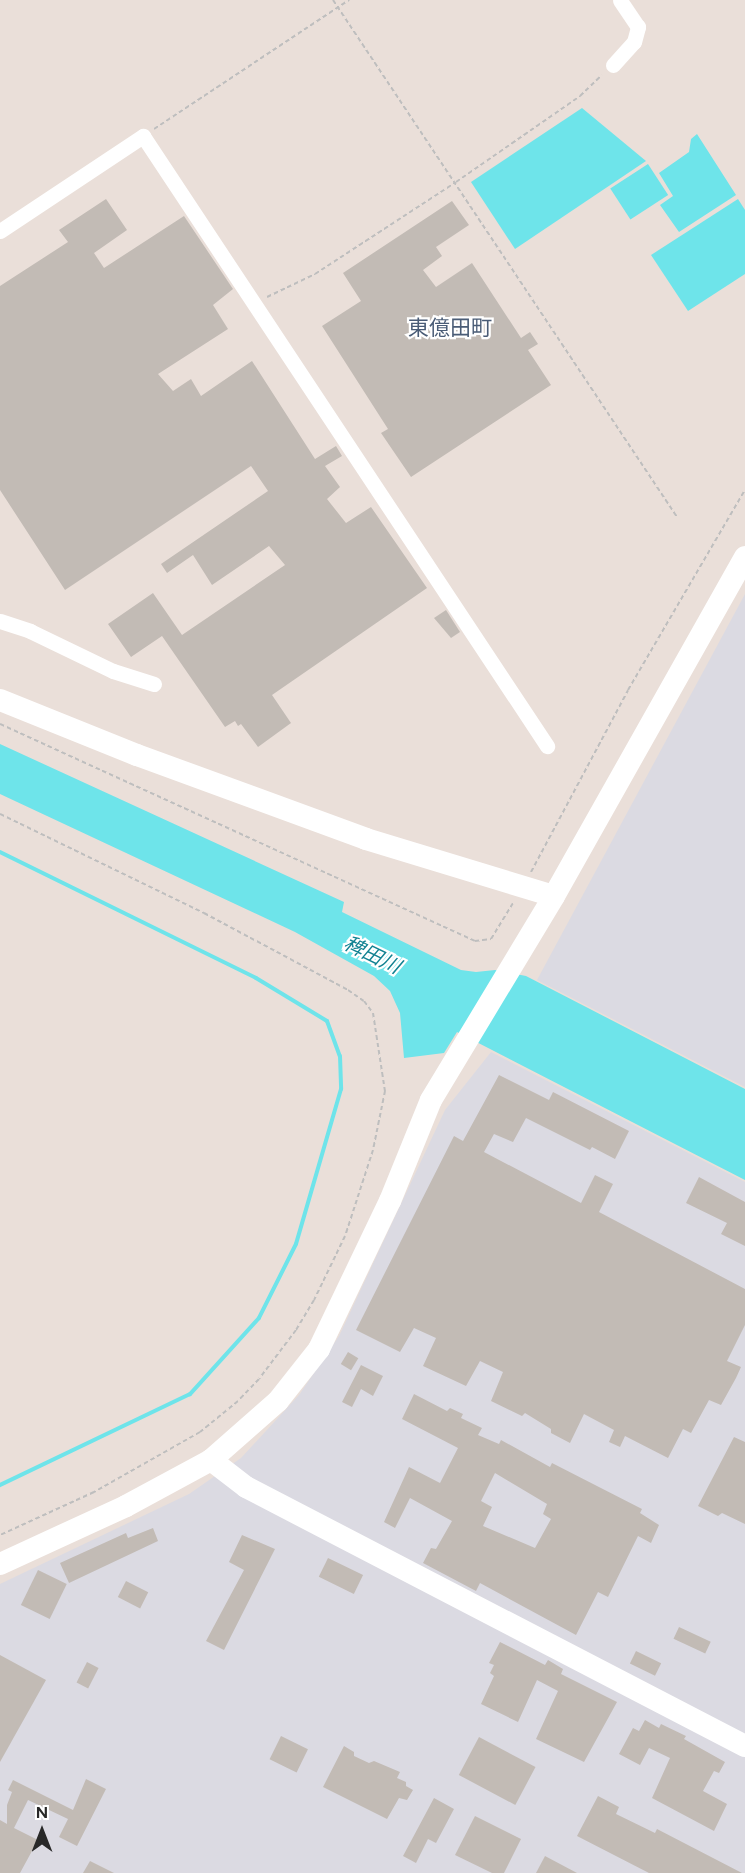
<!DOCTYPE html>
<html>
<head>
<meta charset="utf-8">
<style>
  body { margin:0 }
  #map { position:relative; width:745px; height:1873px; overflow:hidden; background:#eadfd9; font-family:Figtree,"Noto Sans JP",sans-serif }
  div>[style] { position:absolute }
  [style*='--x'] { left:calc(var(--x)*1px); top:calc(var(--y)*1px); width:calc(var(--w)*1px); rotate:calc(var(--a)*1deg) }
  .industrial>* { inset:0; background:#dbdae2 }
  .water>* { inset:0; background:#6ee4ea; transform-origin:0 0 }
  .stream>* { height:4px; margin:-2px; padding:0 2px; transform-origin:2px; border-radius:2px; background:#6ee4ea }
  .building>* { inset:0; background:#c2bbb5; transform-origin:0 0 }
  .path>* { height:2px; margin-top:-1px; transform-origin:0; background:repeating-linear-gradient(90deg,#bebebe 0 4.5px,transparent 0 7.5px) }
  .street>* { height:15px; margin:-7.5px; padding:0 7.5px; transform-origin:7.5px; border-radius:7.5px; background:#fff }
  .secondary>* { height:22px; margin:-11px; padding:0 11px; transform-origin:11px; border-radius:11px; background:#fff }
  span { translate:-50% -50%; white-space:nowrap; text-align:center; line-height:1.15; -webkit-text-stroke:4.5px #fff; paint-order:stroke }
  .water-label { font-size:20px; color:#118292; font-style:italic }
  .quarter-label { font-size:21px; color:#4a5c76 }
  .north { position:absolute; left:12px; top:1801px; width:60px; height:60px; -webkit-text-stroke:4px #fff; paint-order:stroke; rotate:0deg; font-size:16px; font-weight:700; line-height:24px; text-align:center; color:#282828 }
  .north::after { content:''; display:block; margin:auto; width:21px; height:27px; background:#282828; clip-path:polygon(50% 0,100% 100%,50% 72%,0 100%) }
</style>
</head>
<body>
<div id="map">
  <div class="industrial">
    <i style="clip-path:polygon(745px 594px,745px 1087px,537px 980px)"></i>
    <i style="clip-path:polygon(491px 1052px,745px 1182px,745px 1873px,0 1873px,0 1584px,189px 1494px,241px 1458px,299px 1395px,339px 1336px,445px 1110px)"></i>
  </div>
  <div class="water">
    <i style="clip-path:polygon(582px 108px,646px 161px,515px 249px,471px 182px)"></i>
    <i style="clip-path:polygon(697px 134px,736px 195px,679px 232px,660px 205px,673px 196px,659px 173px,689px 152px,691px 139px)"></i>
    <i style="left:648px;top:164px;width:37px;height:45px;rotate:57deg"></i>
    <i style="clip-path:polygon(738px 199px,745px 210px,745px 274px,688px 311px,651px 255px)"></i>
    <i style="clip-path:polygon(0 744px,344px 902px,342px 912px,461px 970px,476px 972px,495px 970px,526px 976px,745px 1089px,745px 1180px,457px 1032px,444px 1053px,404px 1058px,400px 1013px,390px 991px,374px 976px,295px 932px,0 794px)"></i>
  </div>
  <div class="stream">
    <i style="--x:0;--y:852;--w:285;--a:26.2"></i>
    <i style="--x:256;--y:978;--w:83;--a:31.2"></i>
    <i style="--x:327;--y:1021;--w:37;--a:70"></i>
    <i style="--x:340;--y:1056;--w:33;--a:88"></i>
    <i style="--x:341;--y:1089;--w:161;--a:106.2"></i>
    <i style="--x:296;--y:1244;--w:83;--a:116.6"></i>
    <i style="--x:259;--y:1318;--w:103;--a:132.2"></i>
    <i style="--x:190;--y:1394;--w:211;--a:154.4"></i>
  </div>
  <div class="building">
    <i style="clip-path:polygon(106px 199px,127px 230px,94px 253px,104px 268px,184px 216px,233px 289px,213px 305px,228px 329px,158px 374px,173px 391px,191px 379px,201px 396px,252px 361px,315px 459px,336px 446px,342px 456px,325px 466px,340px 487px,327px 499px,346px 523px,371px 507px,427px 588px,272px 695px,291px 723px,258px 747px,241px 724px,238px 726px,235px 721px,225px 727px,162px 636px,131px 657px,108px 624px,153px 593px,182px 635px,285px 565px,269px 546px,212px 585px,193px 555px,167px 573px,161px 564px,268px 491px,251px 466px,65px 590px,0 490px,0 286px,68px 242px,59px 230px)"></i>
    <i style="clip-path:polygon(452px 201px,469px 225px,436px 247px,442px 256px,423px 270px,436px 287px,472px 263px,521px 338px,530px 332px,538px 344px,528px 350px,551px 385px,411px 477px,381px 433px,388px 429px,322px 326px,361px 301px,343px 273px)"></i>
    <i style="clip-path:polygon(446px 610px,460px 632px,451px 638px,434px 618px)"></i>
    <i style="clip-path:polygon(499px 1075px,549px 1100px,553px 1092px,629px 1131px,615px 1159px,592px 1147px,590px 1150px,526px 1118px,513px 1142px,494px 1134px,484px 1152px,581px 1203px,595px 1175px,613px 1184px,599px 1212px,745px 1289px,745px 1325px,727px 1361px,741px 1367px,736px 1378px,721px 1405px,709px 1400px,691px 1433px,683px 1429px,668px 1458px,625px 1436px,620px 1447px,609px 1442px,614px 1430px,584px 1414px,570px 1443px,551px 1433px,551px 1429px,525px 1413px,522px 1416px,491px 1401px,503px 1372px,480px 1361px,466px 1386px,423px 1366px,436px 1338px,414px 1328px,400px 1352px,356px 1330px,454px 1136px,463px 1141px)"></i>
    <i style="clip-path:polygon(699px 1177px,745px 1202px,745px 1246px,721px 1234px,727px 1223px,686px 1203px)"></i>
    <i style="left:348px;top:1352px;width:12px;height:14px;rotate:31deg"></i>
    <i style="clip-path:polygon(361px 1365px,383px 1376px,373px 1396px,361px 1389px,352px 1407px,342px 1402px)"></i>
    <i style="clip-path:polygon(evenodd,414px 1394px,447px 1411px,450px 1408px,463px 1414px,461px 1418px,482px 1428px,478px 1435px,499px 1444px,501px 1440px,550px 1467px,552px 1463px,642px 1509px,640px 1513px,659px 1525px,651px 1543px,638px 1536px,608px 1597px,598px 1592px,576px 1635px,480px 1583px,476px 1591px,423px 1563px,431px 1548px,436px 1549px,452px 1521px,410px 1498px,395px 1528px,384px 1522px,409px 1467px,440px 1483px,458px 1448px,402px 1419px,414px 1394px,495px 1473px,547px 1504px,543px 1514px,551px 1519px,535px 1548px,483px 1526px,492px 1507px,481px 1501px,495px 1473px)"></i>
    <i style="clip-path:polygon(734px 1437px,745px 1442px,745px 1524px,722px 1513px,718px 1516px,698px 1506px)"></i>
    <i style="clip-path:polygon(153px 1528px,158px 1541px,69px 1583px,60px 1563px,126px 1533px,128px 1538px)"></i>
    <i style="clip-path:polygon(242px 1535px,275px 1549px,224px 1650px,206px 1641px,244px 1570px,229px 1562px)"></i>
    <i style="left:328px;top:1558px;width:39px;height:21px;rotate:26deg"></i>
    <i style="left:38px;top:1570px;width:32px;height:39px;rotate:26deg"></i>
    <i style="left:126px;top:1581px;width:25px;height:18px;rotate:27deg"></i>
    <i style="left:679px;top:1627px;width:35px;height:13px;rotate:25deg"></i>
    <i style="clip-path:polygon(500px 1642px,545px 1665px,548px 1660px,563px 1669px,561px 1674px,617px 1702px,584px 1762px,536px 1739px,558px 1691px,537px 1680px,518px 1722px,481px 1704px,494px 1676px,490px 1673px,494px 1665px,489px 1663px)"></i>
    <i style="left:636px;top:1651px;width:28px;height:14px;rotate:26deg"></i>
    <i style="clip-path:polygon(0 1655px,46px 1680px,0 1762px)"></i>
    <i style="left:87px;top:1662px;width:13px;height:23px;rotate:27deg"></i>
    <i style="clip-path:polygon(645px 1720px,659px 1728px,661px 1724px,686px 1736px,684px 1739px,725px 1762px,719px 1773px,714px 1771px,703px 1791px,727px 1804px,714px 1831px,652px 1798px,670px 1758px,649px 1748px,640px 1765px,619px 1754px,633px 1728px,639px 1731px)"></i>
    <i style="left:281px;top:1736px;width:30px;height:26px;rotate:26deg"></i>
    <i style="left:479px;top:1737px;width:64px;height:43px;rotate:28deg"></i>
    <i style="clip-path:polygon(344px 1746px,354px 1752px,354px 1756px,369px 1763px,374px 1761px,400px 1772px,397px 1778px,406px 1782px,406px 1786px,413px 1790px,407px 1800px,399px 1798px,387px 1819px,323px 1787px)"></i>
    <i style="clip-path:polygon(86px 1779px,106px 1789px,77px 1846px,59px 1837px,68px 1819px,28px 1800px,14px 1828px,38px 1840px,20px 1873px,0 1873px,0 1820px,7px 1824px,7px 1805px,12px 1792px,8px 1790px,13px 1780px,73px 1810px)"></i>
    <i style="clip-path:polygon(598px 1796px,619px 1807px,616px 1814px,655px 1833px,657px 1829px,742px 1873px,649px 1873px,577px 1836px)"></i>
    <i style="clip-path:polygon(434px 1798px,454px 1809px,436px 1843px,428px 1839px,416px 1863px,403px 1856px)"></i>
    <i style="clip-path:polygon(475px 1816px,521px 1839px,504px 1873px,492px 1873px,455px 1855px)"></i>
    <i style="clip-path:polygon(545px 1856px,577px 1873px,536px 1873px)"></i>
    <i style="clip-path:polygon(90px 1861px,114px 1873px,83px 1873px)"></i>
  </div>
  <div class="path">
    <i style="--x:333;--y:0;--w:621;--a:56.36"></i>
    <i style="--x:154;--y:129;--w:234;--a:-33.5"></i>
    <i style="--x:267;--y:297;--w:53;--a:-25.6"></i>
    <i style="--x:315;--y:274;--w:168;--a:-33.1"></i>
    <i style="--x:456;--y:182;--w:151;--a:-34.7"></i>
    <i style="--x:580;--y:96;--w:30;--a:-44"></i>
    <i style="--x:0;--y:724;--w:522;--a:24.55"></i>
    <i style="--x:475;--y:941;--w:16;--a:-7"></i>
    <i style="--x:491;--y:939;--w:42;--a:-58.6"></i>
    <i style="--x:0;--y:814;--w:227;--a:25.9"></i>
    <i style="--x:204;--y:913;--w:163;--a:28.1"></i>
    <i style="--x:348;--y:990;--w:19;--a:35"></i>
    <i style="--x:364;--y:1001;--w:15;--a:53"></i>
    <i style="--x:373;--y:1013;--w:79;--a:81.3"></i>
    <i style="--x:385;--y:1091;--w:60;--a:101.5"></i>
    <i style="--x:373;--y:1150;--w:90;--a:108"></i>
    <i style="--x:345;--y:1236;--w:71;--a:115.8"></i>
    <i style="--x:314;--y:1300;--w:35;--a:121"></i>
    <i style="--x:296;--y:1330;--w:61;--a:127.1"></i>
    <i style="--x:259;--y:1379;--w:30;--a:134"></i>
    <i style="--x:238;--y:1401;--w:49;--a:140.8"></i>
    <i style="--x:200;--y:1432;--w:122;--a:150.5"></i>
    <i style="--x:94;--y:1492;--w:103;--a:155.4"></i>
    <i style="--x:531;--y:872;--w:206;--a:-61.9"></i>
    <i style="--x:628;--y:690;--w:232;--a:-59.7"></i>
  </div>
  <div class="street">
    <i style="--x:613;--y:65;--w:31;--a:-48"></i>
    <i style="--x:634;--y:42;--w:16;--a:-75"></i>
    <i style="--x:638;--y:27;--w:32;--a:-124"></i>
    <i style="--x:0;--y:231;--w:172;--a:-33.6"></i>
    <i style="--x:143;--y:136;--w:732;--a:56.48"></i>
    <i style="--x:0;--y:621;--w:32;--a:18"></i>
    <i style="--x:30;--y:631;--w:92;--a:25.7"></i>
    <i style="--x:113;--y:671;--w:43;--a:17.6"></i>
  </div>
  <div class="secondary">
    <i style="--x:0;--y:700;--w:148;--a:21.9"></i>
    <i style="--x:137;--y:755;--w:244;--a:20.1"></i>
    <i style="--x:366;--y:839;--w:196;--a:16.9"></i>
    <i style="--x:211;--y:1460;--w:44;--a:37.6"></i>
    <i style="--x:246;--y:1487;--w:562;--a:27.43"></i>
    <i style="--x:0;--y:1564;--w:139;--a:-24.7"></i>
    <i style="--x:126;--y:1506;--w:97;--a:-28.4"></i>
    <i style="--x:211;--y:1460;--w:89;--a:-41.4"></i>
    <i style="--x:278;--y:1401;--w:66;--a:-51.7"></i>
    <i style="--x:319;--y:1349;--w:164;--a:-64.4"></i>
    <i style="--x:390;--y:1201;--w:109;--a:-67.9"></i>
    <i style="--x:431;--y:1100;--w:238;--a:-58.9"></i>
    <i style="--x:554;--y:896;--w:389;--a:-60.6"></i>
  </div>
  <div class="water-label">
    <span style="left:372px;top:955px;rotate:26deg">稗田川</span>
  </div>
  <div class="quarter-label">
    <span style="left:450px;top:328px">東億田町</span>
  </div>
  <div class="north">N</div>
</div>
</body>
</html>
